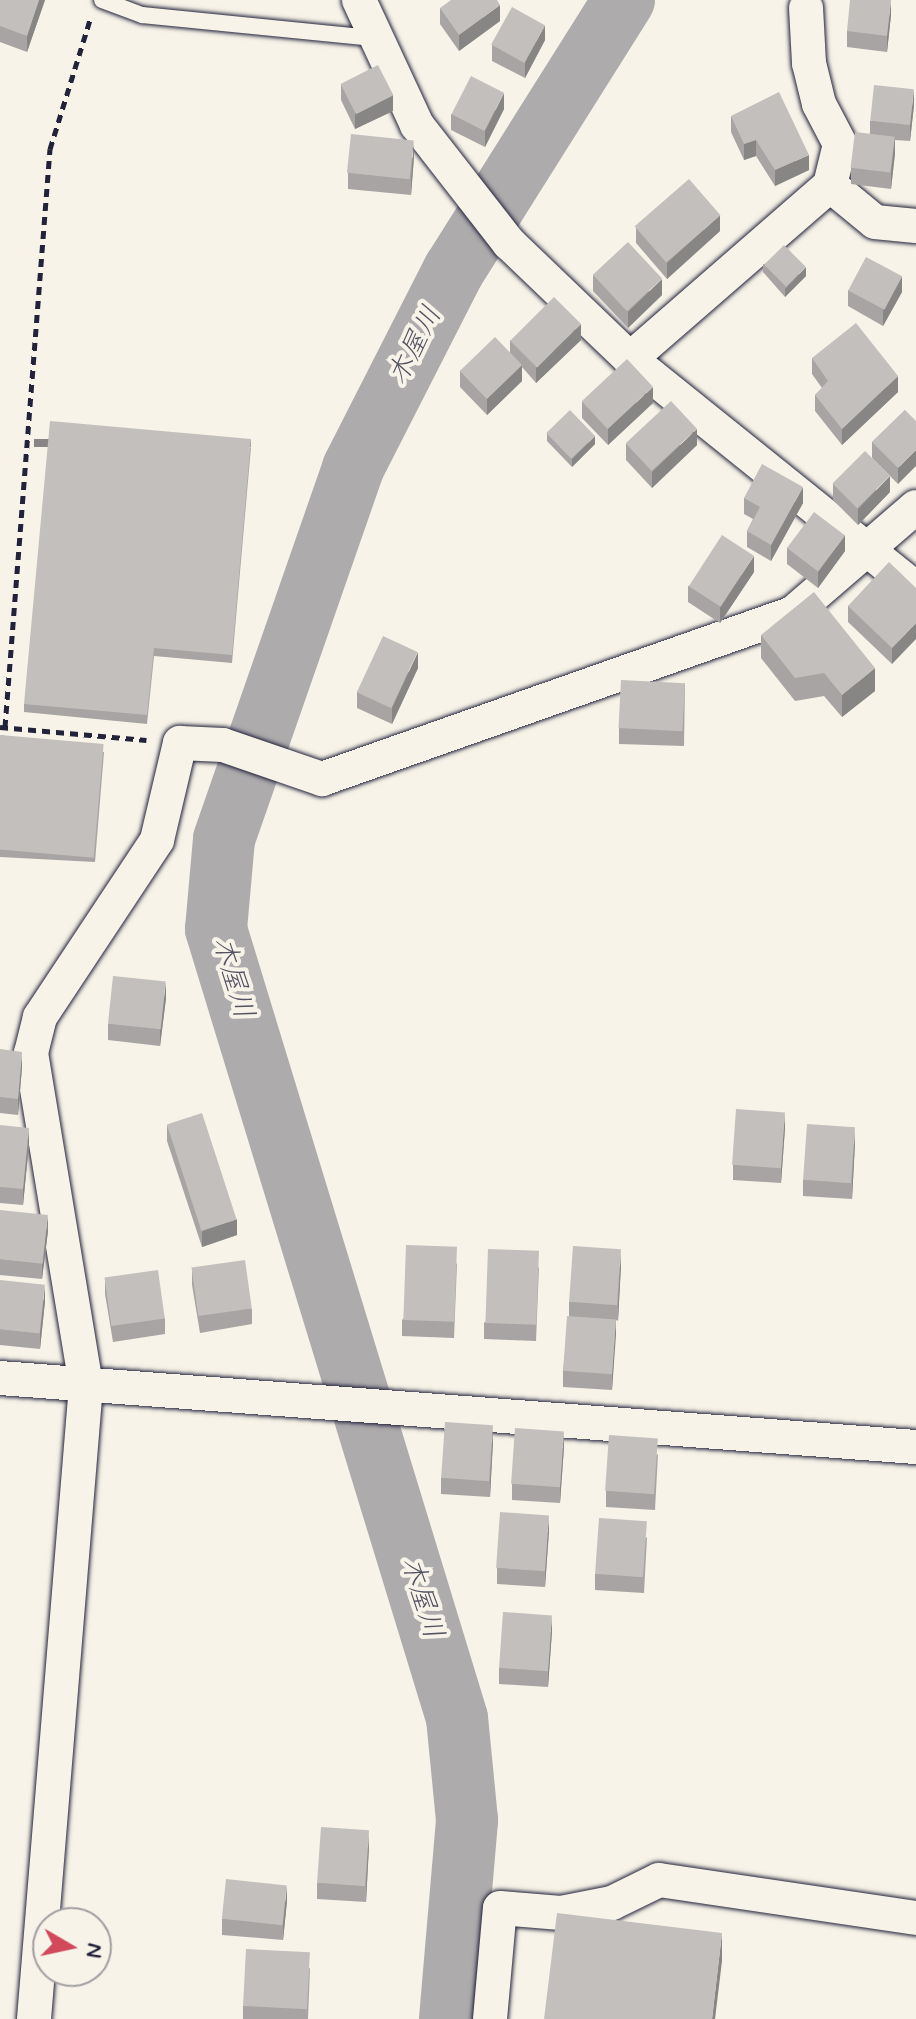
<!DOCTYPE html>
<html>
<head>
<meta charset="utf-8">
<style>
  body { margin:0 }
  #map { position:relative; width:916px; height:2019px; overflow:hidden; background:#f7f3e8; font-family:Mynerve,"Klee One",sans-serif }
  div>[style] { position:absolute }
  [style*='--x'] { left:calc(var(--x)*1px); top:calc(var(--y)*1px); width:calc(var(--w)*1px); rotate:calc(var(--a)*1deg) }
  .river>* { height:62px; margin:-31px; padding:0 31px; transform-origin:31px; border-radius:31px; background:#aeabad }
  .path>* { height:5px; margin-top:-2.5px; transform-origin:0; background:repeating-linear-gradient(90deg,#22223b 0 8px,transparent 0 14px) }
  .roads { filter:drop-shadow(0 0 2px #22223b) drop-shadow(0 0 2px #22223b) }
  .lane>* { height:16px; margin:-8px; padding:0 8px; transform-origin:8px; border-radius:8px; background:#f7f3e8 }
  .street>* { height:34px; margin:-17px; padding:0 17px; transform-origin:17px; border-radius:17px; background:#f7f3e8 }
  .wall>* { inset:0; background:#a7a4a3 }
  .shaded-wall>* { inset:0; background:#888684; transform-origin:0 0 }
  .building>* { inset:0; background:#c2bfbd; transform-origin:0 0 }
  span { translate:-50% -50%; white-space:nowrap; text-align:center; line-height:1.15; -webkit-text-stroke:8px #f7f3e8; paint-order:stroke }
  .water-label { font-size:28px; color:#535263; font-style:italic }
  .north { position:absolute; left:32px; top:1907px; width:80px; height:80px; box-sizing:border-box; background:#f7f3e8; border:2px solid #a29fa3; border-radius:50%; rotate:99deg; font-size:22px; font-weight:700; line-height:32px; text-align:center; color:#22223b }
  .north::after { content:''; display:block; margin:auto; width:28px; height:36px; background:#d1495b; clip-path:polygon(50% 0,100% 100%,50% 72%,0 100%) }
</style>
</head>
<body>
<div id="map">
  <div class="river">
    <i style="--x:450;--y:2019;--w:200;--a:-85.1"></i>
    <i style="--x:467;--y:1820;--w:102;--a:-95.6"></i>
    <i style="--x:457;--y:1718;--w:825;--a:-106.99"></i>
    <i style="--x:216;--y:929;--w:90;--a:-84.9"></i>
    <i style="--x:224;--y:839;--w:393;--a:-70.8"></i>
    <i style="--x:353;--y:468;--w:222;--a:-63"></i>
    <i style="--x:454;--y:270;--w:319;--a:-57.8"></i>
  </div>
  <div class="path">
    <i style="--x:0;--y:727;--w:147;--a:5.1"></i>
    <i style="--x:5;--y:727;--w:580;--a:-85.55"></i>
    <i style="--x:50;--y:149;--w:135;--a:-72.8"></i>
  </div>
  <div class="roads">
    <div class="lane">
      <i style="--x:102;--y:0;--w:43;--a:20.6"></i>
      <i style="--x:142;--y:15;--w:233;--a:5.7"></i>
    </div>
    <div class="street">
      <i style="--x:359;--y:0;--w:138;--a:65.1"></i>
      <i style="--x:417;--y:125;--w:150;--a:52.1"></i>
      <i style="--x:509;--y:243;--w:168;--a:43.8"></i>
      <i style="--x:630;--y:359;--w:367;--a:38.8"></i>
      <i style="--x:830;--y:185;--w:58;--a:39.4"></i>
      <i style="--x:875;--y:222;--w:41;--a:5.6"></i>
      <i style="--x:630;--y:359;--w:265;--a:-41"></i>
      <i style="--x:830;--y:185;--w:42;--a:-76.3"></i>
      <i style="--x:840;--y:144;--w:45;--a:-117.7"></i>
      <i style="--x:819;--y:104;--w:42;--a:-103.7"></i>
      <i style="--x:809;--y:63;--w:55;--a:-93.1"></i>
      <i style="--x:0;--y:1378;--w:919;--a:4.31"></i>
      <i style="--x:34;--y:2019;--w:636;--a:-85.31"></i>
      <i style="--x:86;--y:1385;--w:337;--a:-99.4"></i>
      <i style="--x:31;--y:1053;--w:37;--a:-76"></i>
      <i style="--x:40;--y:1017;--w:212;--a:-56.5"></i>
      <i style="--x:157;--y:840;--w:100;--a:-76.7"></i>
      <i style="--x:180;--y:743;--w:43;--a:2.7"></i>
      <i style="--x:223;--y:745;--w:105;--a:19"></i>
      <i style="--x:322;--y:779;--w:499;--a:-19.4"></i>
      <i style="--x:793;--y:613;--w:162;--a:-40.8"></i>
      <i style="--x:490;--y:2019;--w:111;--a:-84.9"></i>
      <i style="--x:500;--y:1908;--w:61;--a:4.7"></i>
      <i style="--x:561;--y:1913;--w:52;--a:-11.1"></i>
      <i style="--x:612;--y:1903;--w:52;--a:-26.1"></i>
      <i style="--x:659;--y:1880;--w:260;--a:8.4"></i>
    </div>
  </div>
  <div class="wall">
    <i style="clip-path:polygon(0 0,45px 0,27px 52px,0 42px)"></i>
    <i style="clip-path:polygon(440px 8px,500px 21px,459px 51px,440px 24px)"></i>
    <i style="clip-path:polygon(891px 15px,887px 52px,847px 47px,847px 31px)"></i>
    <i style="clip-path:polygon(545px 40px,525px 78px,492px 61px,492px 45px)"></i>
    <i style="clip-path:polygon(341px 84px,393px 111px,355px 129px,341px 100px)"></i>
    <i style="clip-path:polygon(914px 105px,910px 141px,895px 140px,895px 153px,891px 189px,851px 184px,851px 168px,870px 133px,870px 121px)"></i>
    <i style="clip-path:polygon(504px 109px,485px 147px,451px 130px,451px 114px)"></i>
    <i style="clip-path:polygon(731px 116px,809px 170px,775px 186px,756px 156px,744px 160px,731px 132px)"></i>
    <i style="clip-path:polygon(414px 157px,411px 195px,348px 189px,348px 173px)"></i>
    <i style="clip-path:polygon(636px 227px,720px 231px,667px 279px,636px 243px)"></i>
    <i style="clip-path:polygon(763px 264px,806px 276px,785px 297px,763px 272px)"></i>
    <i style="clip-path:polygon(593px 275px,662px 295px,628px 328px,593px 291px)"></i>
    <i style="clip-path:polygon(848px 290px,902px 292px,883px 326px,848px 306px)"></i>
    <i style="clip-path:polygon(510px 340px,581px 340px,536px 383px,522px 367px,522px 381px,487px 415px,460px 387px,460px 371px,510px 353px)"></i>
    <i style="clip-path:polygon(812px 358px,898px 392px,842px 445px,815px 411px,815px 395px,822px 388px,812px 374px)"></i>
    <i style="clip-path:polygon(582px 402px,653px 403px,608px 445px,582px 418px)"></i>
    <i style="clip-path:polygon(905px 410px,898px 484px,872px 458px,872px 442px)"></i>
    <i style="clip-path:polygon(547px 433px,595px 444px,572px 467px,547px 441px)"></i>
    <i style="clip-path:polygon(626px 444px,697px 445px,652px 488px,626px 460px)"></i>
    <i style="clip-path:polygon(251px 447px,232px 663px,154px 656px,147px 724px,24px 712px,24px 704px)"></i>
    <i style="clip-path:polygon(833px 484px,890px 492px,858px 525px,833px 500px)"></i>
    <i style="clip-path:polygon(744px 498px,803px 503px,771px 561px,747px 547px,747px 531px,753px 519px,744px 514px)"></i>
    <i style="clip-path:polygon(787px 548px,845px 551px,818px 588px,787px 564px)"></i>
    <i style="clip-path:polygon(754px 572px,720px 623px,688px 602px,688px 586px)"></i>
    <i style="clip-path:polygon(916px 588px,892px 664px,848px 622px,848px 606px)"></i>
    <i style="clip-path:polygon(761px 635px,875px 691px,842px 717px,824px 696px,795px 701px,761px 658px)"></i>
    <i style="clip-path:polygon(418px 668px,392px 724px,357px 708px,357px 692px)"></i>
    <i style="clip-path:polygon(685px 683px,684px 746px,619px 744px,619px 728px)"></i>
    <i style="clip-path:polygon(0 735px,104px 752px,95px 862px,0 857px)"></i>
    <i style="clip-path:polygon(166px 998px,160px 1046px,108px 1040px,108px 1024px)"></i>
    <i style="clip-path:polygon(0 1049px,22px 1067px,18px 1115px,0 1113px)"></i>
    <i style="clip-path:polygon(0 1125px,29px 1144px,23px 1205px,0 1203px)"></i>
    <i style="clip-path:polygon(167px 1125px,237px 1235px,202px 1247px,167px 1141px)"></i>
    <i style="clip-path:polygon(785px 1128px,781px 1183px,733px 1180px,733px 1165px)"></i>
    <i style="clip-path:polygon(855px 1143px,852px 1199px,803px 1196px,803px 1180px)"></i>
    <i style="clip-path:polygon(0 1210px,48px 1231px,42px 1279px,0 1275px)"></i>
    <i style="clip-path:polygon(457px 1263px,454px 1338px,402px 1336px,402px 1320px)"></i>
    <i style="clip-path:polygon(621px 1265px,618px 1321px,616px 1320px,612px 1390px,563px 1387px,563px 1371px,569px 1316px,569px 1302px)"></i>
    <i style="clip-path:polygon(539px 1267px,536px 1341px,484px 1339px,484px 1323px)"></i>
    <i style="clip-path:polygon(192px 1269px,252px 1309px,252px 1324px,200px 1333px,192px 1285px)"></i>
    <i style="clip-path:polygon(105px 1278px,165px 1318px,165px 1334px,113px 1342px,105px 1294px)"></i>
    <i style="clip-path:polygon(0 1280px,45px 1301px,40px 1349px,0 1345px)"></i>
    <i style="clip-path:polygon(493px 1441px,490px 1497px,441px 1494px,441px 1478px)"></i>
    <i style="clip-path:polygon(564px 1447px,560px 1503px,512px 1500px,512px 1484px)"></i>
    <i style="clip-path:polygon(658px 1454px,655px 1510px,606px 1507px,606px 1491px)"></i>
    <i style="clip-path:polygon(549px 1531px,545px 1587px,497px 1584px,497px 1568px)"></i>
    <i style="clip-path:polygon(647px 1537px,644px 1593px,595px 1590px,595px 1574px)"></i>
    <i style="clip-path:polygon(552px 1631px,548px 1687px,499px 1684px,499px 1668px)"></i>
    <i style="clip-path:polygon(369px 1846px,366px 1902px,317px 1899px,317px 1883px)"></i>
    <i style="clip-path:polygon(287px 1901px,283px 1940px,222px 1935px,222px 1919px)"></i>
    <i style="clip-path:polygon(310px 1968px,308px 2019px,243px 2019px,243px 2006px)"></i>
  </div>
  <div class="shaded-wall">
    <i style="clip-path:polygon(39px 0,45px 0,27px 52px,27px 36px)"></i>
    <i style="clip-path:polygon(891px 0,891px 15px,887px 52px,887px 36px)"></i>
    <i style="clip-path:polygon(500px 5px,500px 21px,459px 51px,459px 35px)"></i>
    <i style="clip-path:polygon(545px 25px,545px 40px,525px 78px,525px 62px)"></i>
    <i style="clip-path:polygon(914px 89px,914px 105px,910px 141px,910px 125px)"></i>
    <i style="clip-path:polygon(504px 93px,504px 109px,485px 147px,485px 131px)"></i>
    <i style="clip-path:polygon(393px 95px,393px 111px,355px 129px,355px 113px)"></i>
    <i style="clip-path:polygon(895px 137px,895px 153px,891px 189px,891px 173px)"></i>
    <i style="clip-path:polygon(756px 140px,756px 156px,744px 160px,744px 144px)"></i>
    <i style="clip-path:polygon(414px 141px,414px 157px,411px 195px,411px 179px)"></i>
    <i style="clip-path:polygon(809px 155px,809px 170px,775px 186px,775px 170px)"></i>
    <i style="clip-path:polygon(720px 215px,720px 231px,667px 279px,667px 263px)"></i>
    <i style="clip-path:polygon(806px 267px,806px 276px,785px 297px,785px 289px)"></i>
    <i style="clip-path:polygon(902px 276px,902px 292px,883px 326px,883px 310px)"></i>
    <i style="clip-path:polygon(662px 279px,662px 295px,628px 328px,628px 312px)"></i>
    <i style="clip-path:polygon(581px 324px,581px 340px,536px 383px,536px 367px)"></i>
    <i style="clip-path:polygon(522px 365px,522px 381px,487px 415px,487px 399px)"></i>
    <i style="clip-path:polygon(898px 376px,898px 392px,842px 445px,842px 429px)"></i>
    <i style="clip-path:polygon(653px 387px,653px 403px,608px 445px,608px 429px)"></i>
    <i style="clip-path:polygon(697px 429px,697px 445px,652px 488px,652px 472px)"></i>
    <i style="clip-path:polygon(595px 436px,595px 444px,572px 467px,572px 459px)"></i>
    <i style="left:251px;top:439px;width:8px;height:217px;rotate:90deg"></i>
    <i style="clip-path:polygon(916px 450px,916px 466px,898px 484px,898px 468px)"></i>
    <i style="clip-path:polygon(890px 476px,890px 492px,858px 525px,858px 509px)"></i>
    <i style="clip-path:polygon(803px 487px,803px 503px,771px 561px,771px 545px)"></i>
    <i style="clip-path:polygon(845px 535px,845px 551px,818px 588px,818px 572px)"></i>
    <i style="clip-path:polygon(754px 556px,754px 572px,720px 623px,720px 607px)"></i>
    <i style="clip-path:polygon(916px 623px,916px 639px,892px 664px,892px 648px)"></i>
    <i style="clip-path:polygon(418px 652px,418px 668px,392px 724px,392px 708px)"></i>
    <i style="clip-path:polygon(875px 668px,875px 691px,842px 717px,842px 695px)"></i>
    <i style="clip-path:polygon(166px 982px,166px 998px,160px 1046px,160px 1030px)"></i>
    <i style="clip-path:polygon(22px 1052px,22px 1067px,18px 1115px,18px 1099px)"></i>
    <i style="clip-path:polygon(785px 1112px,785px 1128px,781px 1183px,781px 1167px)"></i>
    <i style="clip-path:polygon(855px 1127px,855px 1143px,852px 1199px,852px 1183px)"></i>
    <i style="clip-path:polygon(29px 1128px,29px 1144px,23px 1205px,23px 1189px)"></i>
    <i style="clip-path:polygon(48px 1215px,48px 1231px,42px 1279px,42px 1263px)"></i>
    <i style="clip-path:polygon(237px 1219px,237px 1235px,202px 1247px,202px 1231px)"></i>
    <i style="clip-path:polygon(621px 1249px,621px 1265px,618px 1321px,618px 1305px)"></i>
    <i style="clip-path:polygon(45px 1285px,45px 1301px,40px 1349px,40px 1333px)"></i>
    <i style="clip-path:polygon(616px 1319px,616px 1335px,612px 1390px,612px 1374px)"></i>
    <i style="clip-path:polygon(493px 1425px,493px 1441px,490px 1497px,490px 1481px)"></i>
    <i style="clip-path:polygon(564px 1431px,564px 1447px,560px 1503px,560px 1487px)"></i>
    <i style="clip-path:polygon(549px 1515px,549px 1531px,545px 1587px,545px 1571px)"></i>
    <i style="clip-path:polygon(552px 1615px,552px 1631px,548px 1687px,548px 1671px)"></i>
    <i style="clip-path:polygon(369px 1830px,369px 1846px,366px 1902px,366px 1886px)"></i>
    <i style="clip-path:polygon(287px 1885px,287px 1901px,283px 1940px,283px 1924px)"></i>
    <i style="clip-path:polygon(722px 1933px,722px 1961px,715px 2019px,712px 2019px)"></i>
  </div>
  <div class="building">
    <i style="clip-path:polygon(0 0,39px 0,27px 36px,0 26px)"></i>
    <i style="clip-path:polygon(451px 0,497px 0,500px 5px,459px 35px,440px 8px)"></i>
    <i style="clip-path:polygon(850px 0,891px 0,887px 36px,847px 31px)"></i>
    <i style="left:512px;top:7px;width:38px;height:43px;rotate:29deg"></i>
    <i style="left:378px;top:65px;width:34px;height:42px;rotate:63deg"></i>
    <i style="left:471px;top:76px;width:37px;height:43px;rotate:27deg"></i>
    <i style="left:874px;top:85px;width:40px;height:36px;rotate:6deg"></i>
    <i style="clip-path:polygon(779px 92px,809px 155px,775px 170px,756px 140px,744px 144px,731px 116px)"></i>
    <i style="left:855px;top:132px;width:40px;height:36px;rotate:7deg"></i>
    <i style="left:351px;top:134px;width:63px;height:39px;rotate:6deg"></i>
    <i style="left:689px;top:179px;width:48px;height:72px;rotate:49deg"></i>
    <i style="left:628px;top:242px;width:50px;height:48px;rotate:47deg"></i>
    <i style="left:784px;top:245px;width:31px;height:28px;rotate:45deg"></i>
    <i style="left:866px;top:257px;width:41px;height:38px;rotate:28deg"></i>
    <i style="left:554px;top:297px;width:38px;height:62px;rotate:45deg"></i>
    <i style="clip-path:polygon(856px 323px,898px 376px,842px 429px,815px 395px,828px 381px,812px 358px)"></i>
    <i style="left:495px;top:337px;width:39px;height:49px;rotate:46deg"></i>
    <i style="left:627px;top:359px;width:38px;height:62px;rotate:47deg"></i>
    <i style="left:671px;top:401px;width:38px;height:62px;rotate:47deg"></i>
    <i style="left:570px;top:410px;width:36px;height:33px;rotate:46deg"></i>
    <i style="clip-path:polygon(905px 410px,916px 421px,916px 450px,898px 468px,872px 442px)"></i>
    <i style="clip-path:polygon(50px 421px,251px 439px,232px 655px,154px 648px,147px 715px,24px 704px)"></i>
    <i style="left:865px;top:451px;width:35px;height:46px;rotate:45deg"></i>
    <i style="clip-path:polygon(762px 464px,803px 487px,771px 545px,747px 531px,760px 507px,744px 498px)"></i>
    <i style="left:814px;top:512px;width:39px;height:45px;rotate:37deg"></i>
    <i style="left:722px;top:535px;width:38px;height:61px;rotate:33deg"></i>
    <i style="clip-path:polygon(889px 562px,916px 588px,916px 623px,892px 648px,848px 606px)"></i>
    <i style="clip-path:polygon(814px 592px,875px 668px,842px 695px,824px 673px,795px 678px,761px 635px)"></i>
    <i style="left:383px;top:636px;width:38px;height:62px;rotate:25deg"></i>
    <i style="left:621px;top:680px;width:64px;height:48px;rotate:3deg"></i>
    <i style="left:0;top:735px;width:104px;height:114px;rotate:5deg"></i>
    <i style="left:113px;top:976px;width:53px;height:48px;rotate:6deg"></i>
    <i style="clip-path:polygon(0 1049px,22px 1052px,18px 1099px,0 1097px)"></i>
    <i style="left:736px;top:1109px;width:49px;height:56px;rotate:4deg"></i>
    <i style="left:202px;top:1113px;width:112px;height:37px;rotate:72deg"></i>
    <i style="left:807px;top:1124px;width:48px;height:56px;rotate:4deg"></i>
    <i style="clip-path:polygon(0 1125px,29px 1128px,23px 1189px,0 1187px)"></i>
    <i style="left:0;top:1210px;width:48px;height:49px;rotate:6deg"></i>
    <i style="left:406px;top:1245px;width:51px;height:75px;rotate:2deg"></i>
    <i style="left:573px;top:1246px;width:48px;height:56px;rotate:4deg"></i>
    <i style="left:488px;top:1249px;width:51px;height:74px;rotate:2deg"></i>
    <i style="left:245px;top:1260px;width:49px;height:54px;rotate:82deg"></i>
    <i style="left:158px;top:1270px;width:49px;height:54px;rotate:82deg"></i>
    <i style="left:0;top:1280px;width:45px;height:49px;rotate:6deg"></i>
    <i style="left:567px;top:1316px;width:49px;height:55px;rotate:4deg"></i>
    <i style="left:445px;top:1422px;width:48px;height:56px;rotate:4deg"></i>
    <i style="left:515px;top:1428px;width:49px;height:56px;rotate:4deg"></i>
    <i style="left:609px;top:1435px;width:49px;height:56px;rotate:4deg"></i>
    <i style="left:500px;top:1512px;width:49px;height:56px;rotate:4deg"></i>
    <i style="left:599px;top:1518px;width:48px;height:56px;rotate:4deg"></i>
    <i style="left:503px;top:1612px;width:49px;height:56px;rotate:4deg"></i>
    <i style="left:321px;top:1827px;width:48px;height:56px;rotate:4deg"></i>
    <i style="left:226px;top:1879px;width:61px;height:40px;rotate:6deg"></i>
    <i style="clip-path:polygon(557px 1913px,722px 1933px,712px 2019px,544px 2019px)"></i>
    <i style="left:246px;top:1949px;width:64px;height:57px;rotate:3deg"></i>
  </div>
  <div class="water-label">
    <span style="left:416px;top:346px;rotate:-63deg">木屋川</span>
    <span style="left:232px;top:978px;rotate:74deg">木屋川</span>
    <span style="left:421px;top:1598px;rotate:73deg">木屋川</span>
  </div>
  <div class="north">N</div>
</div>
</body>
</html>
